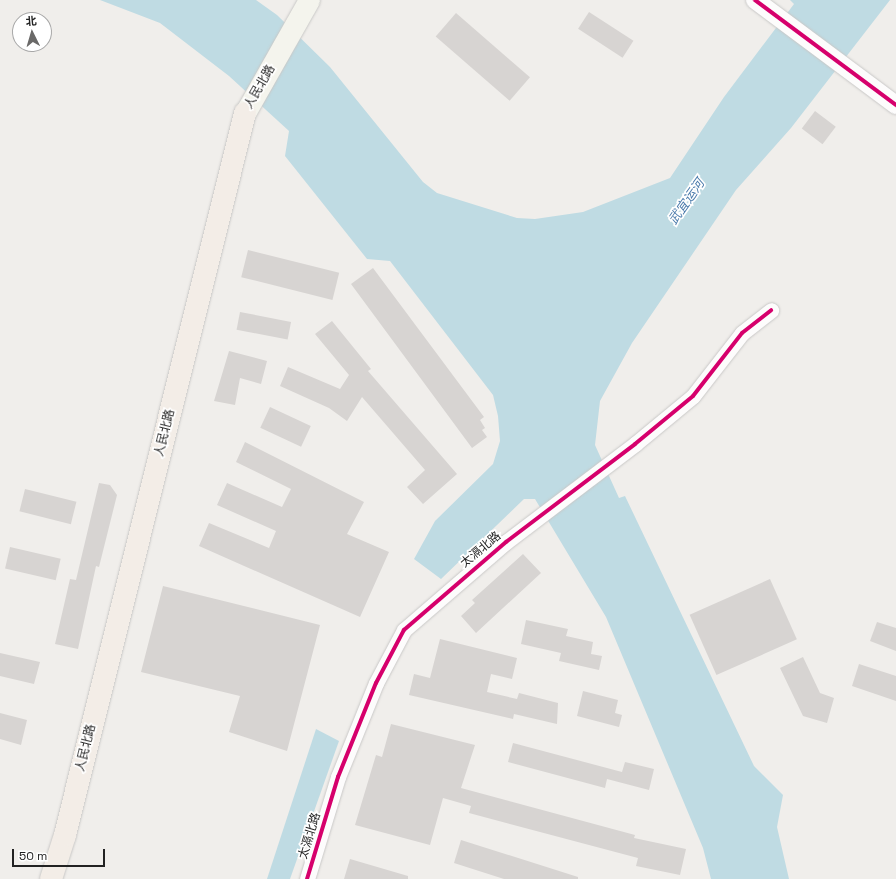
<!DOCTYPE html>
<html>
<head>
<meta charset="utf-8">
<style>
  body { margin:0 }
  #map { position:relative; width:896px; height:879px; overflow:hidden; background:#f0eeeb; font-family:"Space Grotesk","Noto Sans SC",sans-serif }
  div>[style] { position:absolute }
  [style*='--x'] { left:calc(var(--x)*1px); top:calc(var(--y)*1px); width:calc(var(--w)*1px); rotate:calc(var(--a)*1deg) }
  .water>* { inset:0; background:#bfdbe3 }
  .building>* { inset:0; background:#d7d4d2; transform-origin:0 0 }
  .roads { filter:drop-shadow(0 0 1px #c9c8c7) drop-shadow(0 0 1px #c9c8c7) }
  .minor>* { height:15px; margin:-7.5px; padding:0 7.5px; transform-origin:7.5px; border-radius:7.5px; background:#fdfcfc }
  .tertiary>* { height:18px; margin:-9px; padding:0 9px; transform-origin:9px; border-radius:9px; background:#fdfcfc }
  .secondary>* { height:21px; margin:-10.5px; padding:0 10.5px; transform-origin:10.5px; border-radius:10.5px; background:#f4f4ed }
  .primary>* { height:22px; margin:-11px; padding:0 11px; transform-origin:11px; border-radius:11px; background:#f3ede7 }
  .cycleway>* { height:4px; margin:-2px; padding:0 2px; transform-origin:2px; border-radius:2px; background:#d6006c }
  span { translate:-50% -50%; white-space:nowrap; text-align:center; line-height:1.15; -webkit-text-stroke:3.5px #fff; paint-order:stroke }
  .street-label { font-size:12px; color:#222 }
  .water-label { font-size:13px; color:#4a7aab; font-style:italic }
  .north { position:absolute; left:12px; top:12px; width:40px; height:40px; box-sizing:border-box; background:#fff; border:1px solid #a7a7a7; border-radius:50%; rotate:355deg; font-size:11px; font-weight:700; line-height:16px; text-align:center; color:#222 }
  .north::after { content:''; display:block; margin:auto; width:14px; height:18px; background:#6a6968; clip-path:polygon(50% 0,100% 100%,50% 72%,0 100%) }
  .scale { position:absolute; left:12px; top:849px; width:93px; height:18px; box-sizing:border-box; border:2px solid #222; border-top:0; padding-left:5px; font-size:12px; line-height:14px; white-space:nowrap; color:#222; -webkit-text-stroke:3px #fff; paint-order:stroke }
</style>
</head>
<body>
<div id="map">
  <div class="water">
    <i style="clip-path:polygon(100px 0,256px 0,277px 15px,330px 67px,423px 182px,437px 193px,517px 218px,535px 219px,583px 212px,670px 178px,724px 97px,794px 4px,790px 0,890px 0,791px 128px,736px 190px,632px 343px,600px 401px,595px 445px,619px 498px,625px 496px,754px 766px,783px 795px,777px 827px,789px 879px,711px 879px,703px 848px,606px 617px,535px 499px,524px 499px,441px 579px,414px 559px,435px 521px,493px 464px,500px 441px,498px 416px,493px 395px,390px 261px,367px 259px,285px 156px,289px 131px,229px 76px,160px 23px)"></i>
    <i style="clip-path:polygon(316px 729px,339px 741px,290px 879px,267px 879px)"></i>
  </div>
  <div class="building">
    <i style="left:589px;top:12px;width:53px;height:20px;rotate:33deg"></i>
    <i style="left:456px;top:13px;width:98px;height:31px;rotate:41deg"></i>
    <i style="left:815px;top:111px;width:26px;height:22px;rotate:37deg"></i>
    <i style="left:248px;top:250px;width:94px;height:28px;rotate:14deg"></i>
    <i style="clip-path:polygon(373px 268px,484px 417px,480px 420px,485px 428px,482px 430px,487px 437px,472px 448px,351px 284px)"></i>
    <i style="left:240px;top:312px;width:52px;height:18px;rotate:11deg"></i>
    <i style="clip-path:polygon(332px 321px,371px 369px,368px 371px,457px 474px,423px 504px,407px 487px,425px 470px,362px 397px,347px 421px,329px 408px,280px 386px,288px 367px,340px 389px,349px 375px,315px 334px)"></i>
    <i style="clip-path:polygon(229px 351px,267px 361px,261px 384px,240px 378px,235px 405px,214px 401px)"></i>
    <i style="left:270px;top:407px;width:45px;height:23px;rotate:25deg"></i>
    <i style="clip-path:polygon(245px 442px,364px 502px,347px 534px,389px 552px,360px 617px,199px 546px,209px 523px,269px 548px,276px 531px,217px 505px,227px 483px,282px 507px,291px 489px,236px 462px)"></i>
    <i style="clip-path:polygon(99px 483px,110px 485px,117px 495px,99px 567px,96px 566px,78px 649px,55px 644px,70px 579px,76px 580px)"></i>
    <i style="left:25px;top:489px;width:53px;height:23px;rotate:14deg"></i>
    <i style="left:10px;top:547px;width:52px;height:22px;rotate:13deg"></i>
    <i style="clip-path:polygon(523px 554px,541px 573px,476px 633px,461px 616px,475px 603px,472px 600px)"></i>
    <i style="left:770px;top:579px;width:66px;height:88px;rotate:66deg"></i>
    <i style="clip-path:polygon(163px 586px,320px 625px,287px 751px,229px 732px,240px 696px,141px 672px)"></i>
    <i style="clip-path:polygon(526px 620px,568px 629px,566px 636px,593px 642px,591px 654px,602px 656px,599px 670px,559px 661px,561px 653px,521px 644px)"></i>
    <i style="clip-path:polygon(877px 622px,896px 628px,896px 651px,870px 641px)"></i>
    <i style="clip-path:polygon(440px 639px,517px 658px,512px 679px,491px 674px,487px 692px,517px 699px,519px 693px,558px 703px,557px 724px,514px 714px,513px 719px,409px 695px,414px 674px,430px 678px)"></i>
    <i style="clip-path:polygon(0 653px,40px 662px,34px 684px,0 676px)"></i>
    <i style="clip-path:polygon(803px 657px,820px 693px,834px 698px,827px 723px,803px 716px,780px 668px)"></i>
    <i style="clip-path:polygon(859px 664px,896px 676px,896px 701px,852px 686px)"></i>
    <i style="clip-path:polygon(583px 691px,618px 700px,615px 713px,622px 715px,619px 727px,577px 716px)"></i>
    <i style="clip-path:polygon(0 713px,27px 720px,21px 745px,0 739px)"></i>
    <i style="clip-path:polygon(391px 724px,475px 745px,461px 788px,635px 835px,634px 838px,686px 849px,680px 875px,636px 866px,638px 858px,469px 813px,471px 806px,443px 798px,430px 845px,355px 825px,376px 755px,382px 757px)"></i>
    <i style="clip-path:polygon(513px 743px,622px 772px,625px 762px,654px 769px,649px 790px,607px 779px,605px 788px,508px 762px)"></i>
    <i style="clip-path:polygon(461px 840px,578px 877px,578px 879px,504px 879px,454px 863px)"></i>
    <i style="clip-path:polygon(350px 859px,408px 876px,408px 879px,344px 879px)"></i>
  </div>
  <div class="roads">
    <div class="minor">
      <i style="--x:307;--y:879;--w:107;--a:-73.1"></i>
      <i style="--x:338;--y:777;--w:101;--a:-68"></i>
      <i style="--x:376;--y:683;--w:60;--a:-62.2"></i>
      <i style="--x:404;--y:630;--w:135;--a:-40.8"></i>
      <i style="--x:506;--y:542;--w:162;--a:-37.2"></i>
      <i style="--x:635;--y:444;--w:75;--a:-39.6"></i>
      <i style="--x:693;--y:396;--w:80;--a:-52.1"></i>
      <i style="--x:742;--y:333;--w:37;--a:-38"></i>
    </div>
    <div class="tertiary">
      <i style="--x:755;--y:0;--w:176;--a:36.7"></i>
    </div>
    <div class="secondary">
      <i style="--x:245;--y:113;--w:130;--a:-60.5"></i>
    </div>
    <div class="primary">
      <i style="--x:51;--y:879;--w:46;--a:-72.3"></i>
      <i style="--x:65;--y:835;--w:744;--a:-76"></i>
    </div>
  </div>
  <div class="cycleway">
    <i style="--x:755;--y:0;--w:176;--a:36.7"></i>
    <i style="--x:307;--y:879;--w:107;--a:-73.1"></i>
    <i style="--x:338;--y:777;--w:101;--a:-68"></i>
    <i style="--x:376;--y:683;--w:60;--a:-62.2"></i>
    <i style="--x:404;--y:630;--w:135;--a:-40.8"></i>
    <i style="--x:506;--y:542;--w:162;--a:-37.2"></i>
    <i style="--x:635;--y:444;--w:75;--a:-39.6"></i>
    <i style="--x:693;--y:396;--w:80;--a:-52.1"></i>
    <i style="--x:742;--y:333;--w:37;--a:-38"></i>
  </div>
  <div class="street-label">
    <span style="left:260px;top:87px;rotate:-60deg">人民北路</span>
    <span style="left:165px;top:433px;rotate:-76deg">人民北路</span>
    <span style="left:481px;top:550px;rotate:-40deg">太滆北路</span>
    <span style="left:86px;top:748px;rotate:-76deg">人民北路</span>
    <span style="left:310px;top:836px;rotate:-73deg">太滆北路</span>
  </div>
  <div class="water-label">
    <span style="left:687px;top:202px;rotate:-55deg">武宜运河</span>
  </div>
  <div class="north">北</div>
  <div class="scale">50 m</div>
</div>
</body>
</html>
